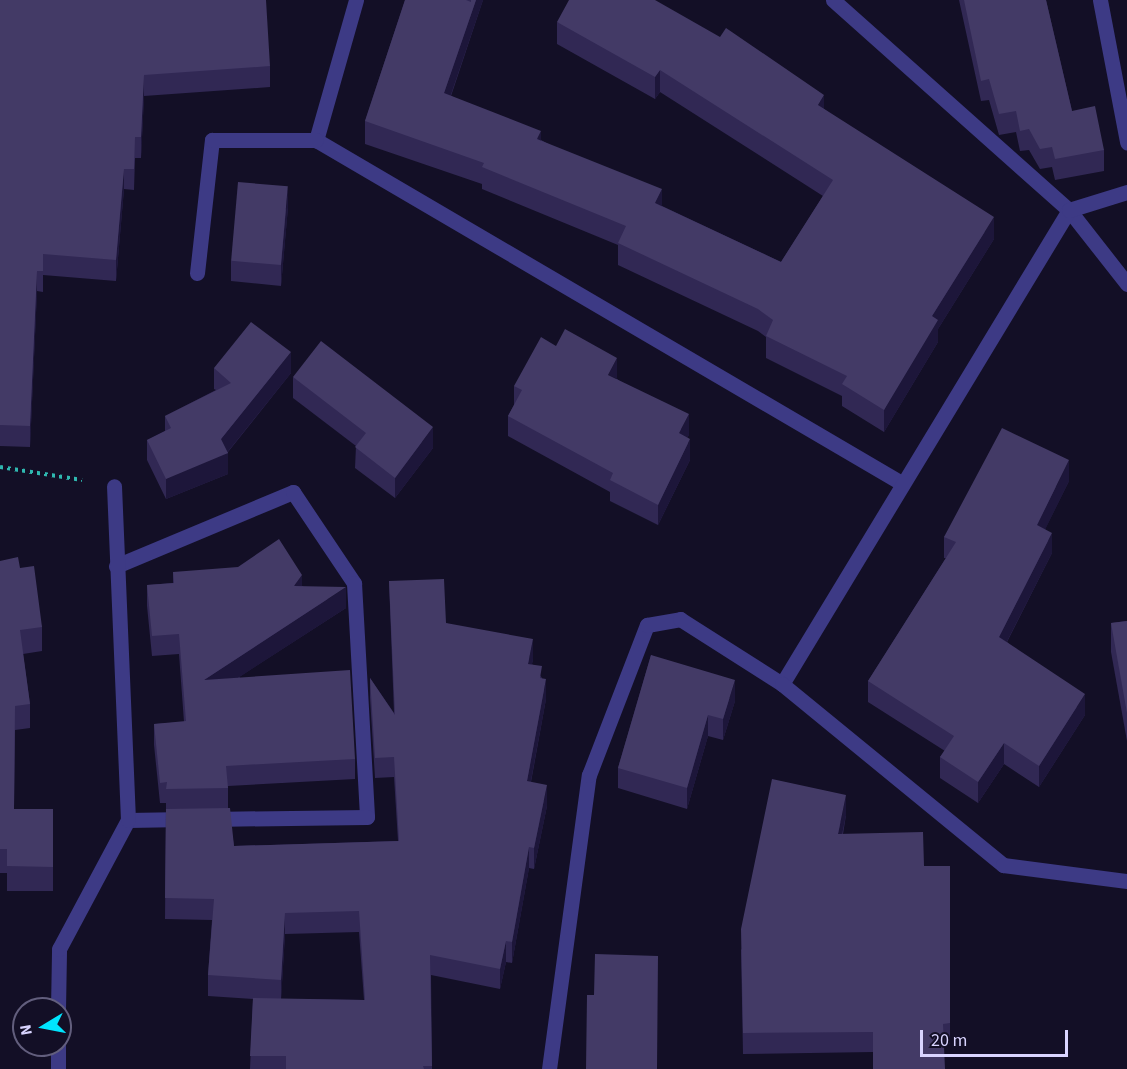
<!DOCTYPE html>
<html>
<head>
<meta charset="utf-8">
<style>
  body { margin:0 }
  #map { position:relative; width:1127px; height:1069px; overflow:hidden; background:#130f26; font-family:"Source Sans 3",sans-serif }
  div>[style] { position:absolute }
  [style*='--x'] { left:calc(var(--x)*1px); top:calc(var(--y)*1px); width:calc(var(--w)*1px); rotate:calc(var(--a)*1deg) }
  .path>* { height:4px; margin-top:-2px; transform-origin:0; background:repeating-linear-gradient(90deg,#2fb8b0 0 3px,transparent 0 7.5px) }
  .minor>* { height:15px; margin:-7.5px; padding:0 7.5px; transform-origin:7.5px; border-radius:7.5px; background:#3d3a85 }
  .wall>* { inset:0; background:#312854 }
  .shaded-wall>* { inset:0; background:#1d163a }
  .building>* { inset:0; background:#433a66; transform-origin:0 0 }
  span { translate:-50% -50%; white-space:nowrap; text-align:center; line-height:1.15; -webkit-text-stroke:6px #130f26; paint-order:stroke }
  .north { position:absolute; left:12px; top:997px; width:60px; height:60px; box-sizing:border-box; background:#130f26; border:2px solid #625e7d; border-radius:50%; rotate:260deg; font-size:16px; font-weight:700; line-height:24px; text-align:center; color:#d9d4ff }
  .north::after { content:''; display:block; margin:auto; width:21px; height:27px; background:#00e5ff; clip-path:polygon(50% 0,100% 100%,50% 72%,0 100%) }
  .scale { position:absolute; left:920px; top:1030px; width:148px; height:27px; box-sizing:border-box; border:3px solid #d9d4ff; border-top:0; padding-left:8px; font-size:18px; line-height:21px; white-space:nowrap; color:#d9d4ff; -webkit-text-stroke:4px #130f26; paint-order:stroke }
</style>
</head>
<body>
<div id="map">
  <div class="path">
    <i style="--x:0;--y:467;--w:83;--a:9"></i>
  </div>
  <div class="minor">
    <i style="--x:356;--y:0;--w:146;--a:105.9"></i>
    <i style="--x:316;--y:140;--w:680;--a:30.37"></i>
    <i style="--x:833;--y:0;--w:316;--a:41.7"></i>
    <i style="--x:1069;--y:210;--w:94;--a:51.9"></i>
    <i style="--x:1100;--y:0;--w:145;--a:79.2"></i>
    <i style="--x:197;--y:273;--w:134;--a:-83.6"></i>
    <i style="--x:212;--y:140;--w:104;--a:0"></i>
    <i style="--x:116;--y:566;--w:192;--a:-22.7"></i>
    <i style="--x:293;--y:492;--w:110;--a:56.2"></i>
    <i style="--x:354;--y:583;--w:234;--a:86.8"></i>
    <i style="--x:367;--y:817;--w:155;--a:179.3"></i>
    <i style="--x:782;--y:684;--w:554;--a:-58.81"></i>
    <i style="--x:1069;--y:210;--w:61;--a:-17.2"></i>
    <i style="--x:128;--y:820;--w:57;--a:-1"></i>
    <i style="--x:58;--y:1009;--w:60;--a:-89"></i>
    <i style="--x:59;--y:949;--w:146;--a:-61.9"></i>
    <i style="--x:128;--y:820;--w:334;--a:-92.4"></i>
    <i style="--x:58;--y:1069;--w:24;--a:-90"></i>
    <i style="--x:549;--y:1069;--w:297;--a:-82.3"></i>
    <i style="--x:589;--y:775;--w:161;--a:-68.9"></i>
    <i style="--x:647;--y:625;--w:34;--a:-10"></i>
    <i style="--x:680;--y:619;--w:121;--a:32.5"></i>
    <i style="--x:782;--y:684;--w:286;--a:39.3"></i>
    <i style="--x:1003;--y:865;--w:125;--a:7.4"></i>
  </div>
  <div class="wall">
    <i style="clip-path:polygon(0 0,270px 66px,270px 87px,144px 96px,141px 158px,135px 158px,134px 190px,124px 189px,116px 281px,43px 275px,43px 292px,37px 291px,30px 447px,0 446px)"></i>
    <i style="clip-path:polygon(405px 0,483px 0,451px 96px,541px 140px,662px 206px,781px 262px,823px 196px,660px 92px,655px 99px,557px 44px,557px 22px,824px 109px,994px 239px,938px 329px,938px 342px,884px 432px,842px 406px,842px 396px,766px 358px,766px 337px,758px 331px,618px 265px,618px 245px,482px 189px,482px 184px,365px 144px,365px 121px)"></i>
    <i style="clip-path:polygon(959px 0,1046px 0,1072px 111px,1104px 150px,1104px 171px,1055px 180px,1052px 167px,1040px 169px,1029px 150px,1020px 151px,1016px 132px,999px 135px,989px 100px,981px 101px)"></i>
    <i style="clip-path:polygon(288px 207px,281px 286px,231px 281px,231px 261px)"></i>
    <i style="clip-path:polygon(214px 368px,291px 373px,228px 452px,228px 474px,166px 499px,147px 460px,147px 440px,165px 431px,165px 416px,216px 390px,214px 389px)"></i>
    <i style="clip-path:polygon(293px 377px,433px 448px,395px 498px,355px 468px,356px 446px,293px 398px)"></i>
    <i style="clip-path:polygon(617px 379px,689px 435px,687px 437px,690px 460px,658px 525px,610px 501px,610px 492px,508px 436px,508px 416px,514px 405px,514px 386px)"></i>
    <i style="clip-path:polygon(1069px 481px,1045px 529px,1052px 553px,1007px 642px,1085px 715px,1039px 787px,1004px 764px,978px 803px,940px 778px,940px 757px,945px 751px,868px 702px,868px 681px,946px 558px,944px 558px,944px 537px)"></i>
    <i style="clip-path:polygon(0 561px,20px 568px,42px 627px,42px 651px,23px 654px,30px 704px,30px 728px,15px 730px,14px 809px,53px 809px,53px 891px,7px 891px,7px 873px,0 873px)"></i>
    <i style="clip-path:polygon(evenodd,173px 572px,302px 586px,346px 608px,239px 677px,355px 759px,355px 779px,228px 786px,228px 808px,234px 846px,398px 841px,394px 777px,375px 778px,370px 698px,370px 678px,394px 713px,389px 581px,446px 623px,533px 659px,532px 664px,542px 678px,546px 699px,531px 782px,547px 806px,534px 869px,529px 868px,512px 963px,506px 962px,500px 989px,431px 975px,432px 1069px,250px 1069px,253px 999px,208px 996px,208px 975px,212px 920px,165px 919px,166px 803px,160px 803px,154px 745px,154px 724px,184px 722px,179px 654px,152px 656px,147px 606px,147px 585px,173px 583px,173px 572px,359px 932px,364px 1000px,281px 999px,285px 934px,359px 932px)"></i>
    <i style="clip-path:polygon(1127px 621px,1127px 741px,1111px 652px,1111px 623px)"></i>
    <i style="clip-path:polygon(651px 655px,735px 701px,723px 740px,708px 736px,687px 809px,618px 788px,618px 768px)"></i>
    <i style="clip-path:polygon(846px 815px,843px 834px,924px 866px,950px 866px,950px 1044px,873px 1052px,743px 1054px,741px 950px)"></i>
  </div>
  <div class="shaded-wall">
    <i style="clip-path:polygon(476px 0,483px 0,444px 115px,444px 93px)"></i>
    <i style="clip-path:polygon(660px 70px,660px 92px,655px 99px,655px 77px)"></i>
    <i style="clip-path:polygon(144px 75px,144px 96px,141px 158px,141px 137px)"></i>
    <i style="clip-path:polygon(824px 95px,824px 117px,818px 105px)"></i>
    <i style="clip-path:polygon(541px 131px,541px 153px,537px 139px)"></i>
    <i style="clip-path:polygon(124px 169px,124px 189px,116px 281px,116px 260px)"></i>
    <i style="clip-path:polygon(288px 186px,288px 207px,281px 286px,281px 265px)"></i>
    <i style="clip-path:polygon(662px 189px,662px 211px,655px 203px)"></i>
    <i style="clip-path:polygon(994px 217px,994px 239px,938px 329px,938px 342px,884px 432px,884px 410px,932px 316px)"></i>
    <i style="clip-path:polygon(37px 271px,37px 291px,30px 447px,30px 426px)"></i>
    <i style="clip-path:polygon(291px 352px,291px 373px,226px 454px,228px 453px,228px 474px,166px 499px,166px 479px,221px 439px)"></i>
    <i style="clip-path:polygon(617px 358px,617px 379px,608px 375px)"></i>
    <i style="clip-path:polygon(689px 414px,689px 435px,679px 454px,679px 433px)"></i>
    <i style="clip-path:polygon(433px 427px,433px 448px,395px 498px,395px 478px)"></i>
    <i style="clip-path:polygon(690px 439px,690px 460px,658px 525px,658px 505px)"></i>
    <i style="clip-path:polygon(1069px 460px,1069px 481px,1037px 546px,1037px 525px)"></i>
    <i style="clip-path:polygon(1052px 533px,1052px 553px,999px 657px,999px 637px)"></i>
    <i style="clip-path:polygon(302px 575px,302px 596px,294px 586px)"></i>
    <i style="clip-path:polygon(346px 587px,346px 608px,204px 700px,204px 680px)"></i>
    <i style="clip-path:polygon(533px 639px,533px 659px,528px 684px,528px 664px)"></i>
    <i style="clip-path:polygon(546px 679px,546px 699px,527px 802px,527px 781px)"></i>
    <i style="clip-path:polygon(735px 680px,735px 701px,723px 740px,723px 719px)"></i>
    <i style="clip-path:polygon(1085px 694px,1085px 715px,1039px 787px,1039px 766px)"></i>
    <i style="clip-path:polygon(708px 715px,708px 736px,687px 809px,687px 788px)"></i>
    <i style="clip-path:polygon(1004px 743px,1004px 764px,978px 803px,978px 782px)"></i>
    <i style="clip-path:polygon(547px 785px,547px 806px,534px 869px,534px 848px)"></i>
    <i style="clip-path:polygon(846px 795px,846px 815px,838px 854px,838px 834px)"></i>
    <i style="clip-path:polygon(529px 847px,529px 868px,512px 963px,512px 942px)"></i>
    <i style="clip-path:polygon(285px 913px,285px 934px,281px 1001px,281px 980px)"></i>
    <i style="clip-path:polygon(506px 941px,506px 962px,500px 989px,500px 969px)"></i>
  </div>
  <div class="building">
    <i style="clip-path:polygon(0 0,266px 0,270px 66px,144px 75px,141px 137px,135px 137px,134px 169px,124px 169px,116px 260px,43px 254px,43px 271px,37px 271px,30px 426px,0 425px)"></i>
    <i style="clip-path:polygon(405px 0,466px 0,471px 2px,471px 0,476px 0,444px 93px,541px 131px,537px 139px,662px 189px,655px 203px,781px 262px,833px 180px,660px 70px,655px 77px,557px 22px,569px 0,655px 0,720px 37px,726px 28px,824px 95px,818px 105px,994px 217px,932px 316px,938px 320px,884px 410px,842px 384px,847px 376px,766px 336px,773px 320px,758px 309px,618px 243px,626px 226px,482px 167px,484px 163px,365px 121px)"></i>
    <i style="clip-path:polygon(964px 0,1046px 0,1072px 111px,1095px 106px,1104px 150px,1055px 159px,1052px 147px,1040px 149px,1029px 129px,1020px 131px,1016px 111px,999px 114px,989px 79px,981px 81px)"></i>
    <i style="left:238px;top:182px;width:50px;height:79px;rotate:5deg"></i>
    <i style="clip-path:polygon(251px 322px,291px 352px,221px 439px,228px 453px,166px 479px,147px 440px,171px 428px,165px 416px,231px 383px,214px 368px)"></i>
    <i style="clip-path:polygon(565px 329px,617px 358px,608px 375px,689px 414px,679px 433px,690px 439px,658px 505px,610px 480px,613px 473px,508px 416px,522px 390px,514px 386px,541px 337px,556px 346px)"></i>
    <i style="clip-path:polygon(321px 341px,433px 427px,395px 478px,355px 447px,366px 433px,293px 377px)"></i>
    <i style="clip-path:polygon(1002px 428px,1069px 460px,1037px 525px,1052px 533px,999px 637px,1085px 694px,1039px 766px,1004px 743px,978px 782px,940px 757px,954px 736px,868px 681px,956px 542px,944px 537px)"></i>
    <i style="clip-path:polygon(279px 539px,302px 575px,294px 586px,346px 587px,204px 680px,350px 670px,355px 759px,226px 766px,228px 788px,166px 789px,167px 782px,160px 783px,154px 724px,186px 721px,179px 634px,152px 636px,147px 585px,174px 583px,173px 572px,238px 567px)"></i>
    <i style="clip-path:polygon(18px 557px,20px 568px,34px 566px,42px 627px,20px 630px,30px 704px,15px 706px,14px 809px,53px 809px,53px 867px,7px 866px,7px 849px,0 849px,0 561px)"></i>
    <i style="clip-path:polygon(444px 579px,446px 623px,533px 639px,528px 664px,542px 666px,540px 678px,546px 679px,527px 781px,547px 785px,534px 848px,529px 847px,512px 942px,506px 941px,500px 969px,430px 955px,432px 1066px,423px 1066px,424px 1069px,286px 1069px,286px 1056px,250px 1056px,253px 998px,365px 1000px,359px 911px,285px 913px,281px 980px,208px 975px,214px 899px,165px 898px,166px 809px,230px 808px,234px 846px,399px 841px,394px 757px,375px 758px,370px 678px,395px 715px,389px 581px)"></i>
    <i style="clip-path:polygon(1127px 621px,1127px 713px,1111px 623px)"></i>
    <i style="clip-path:polygon(651px 655px,735px 680px,723px 719px,708px 715px,687px 788px,618px 768px)"></i>
    <i style="clip-path:polygon(772px 779px,846px 795px,838px 834px,923px 832px,924px 866px,950px 866px,950px 1023px,943px 1024px,945px 1069px,873px 1069px,873px 1032px,743px 1033px,741px 929px)"></i>
    <i style="clip-path:polygon(595px 954px,658px 956px,657px 1069px,586px 1069px,587px 995px,594px 995px)"></i>
  </div>
  <div class="north">N</div>
  <div class="scale">20 m</div>
</div>
</body>
</html>
